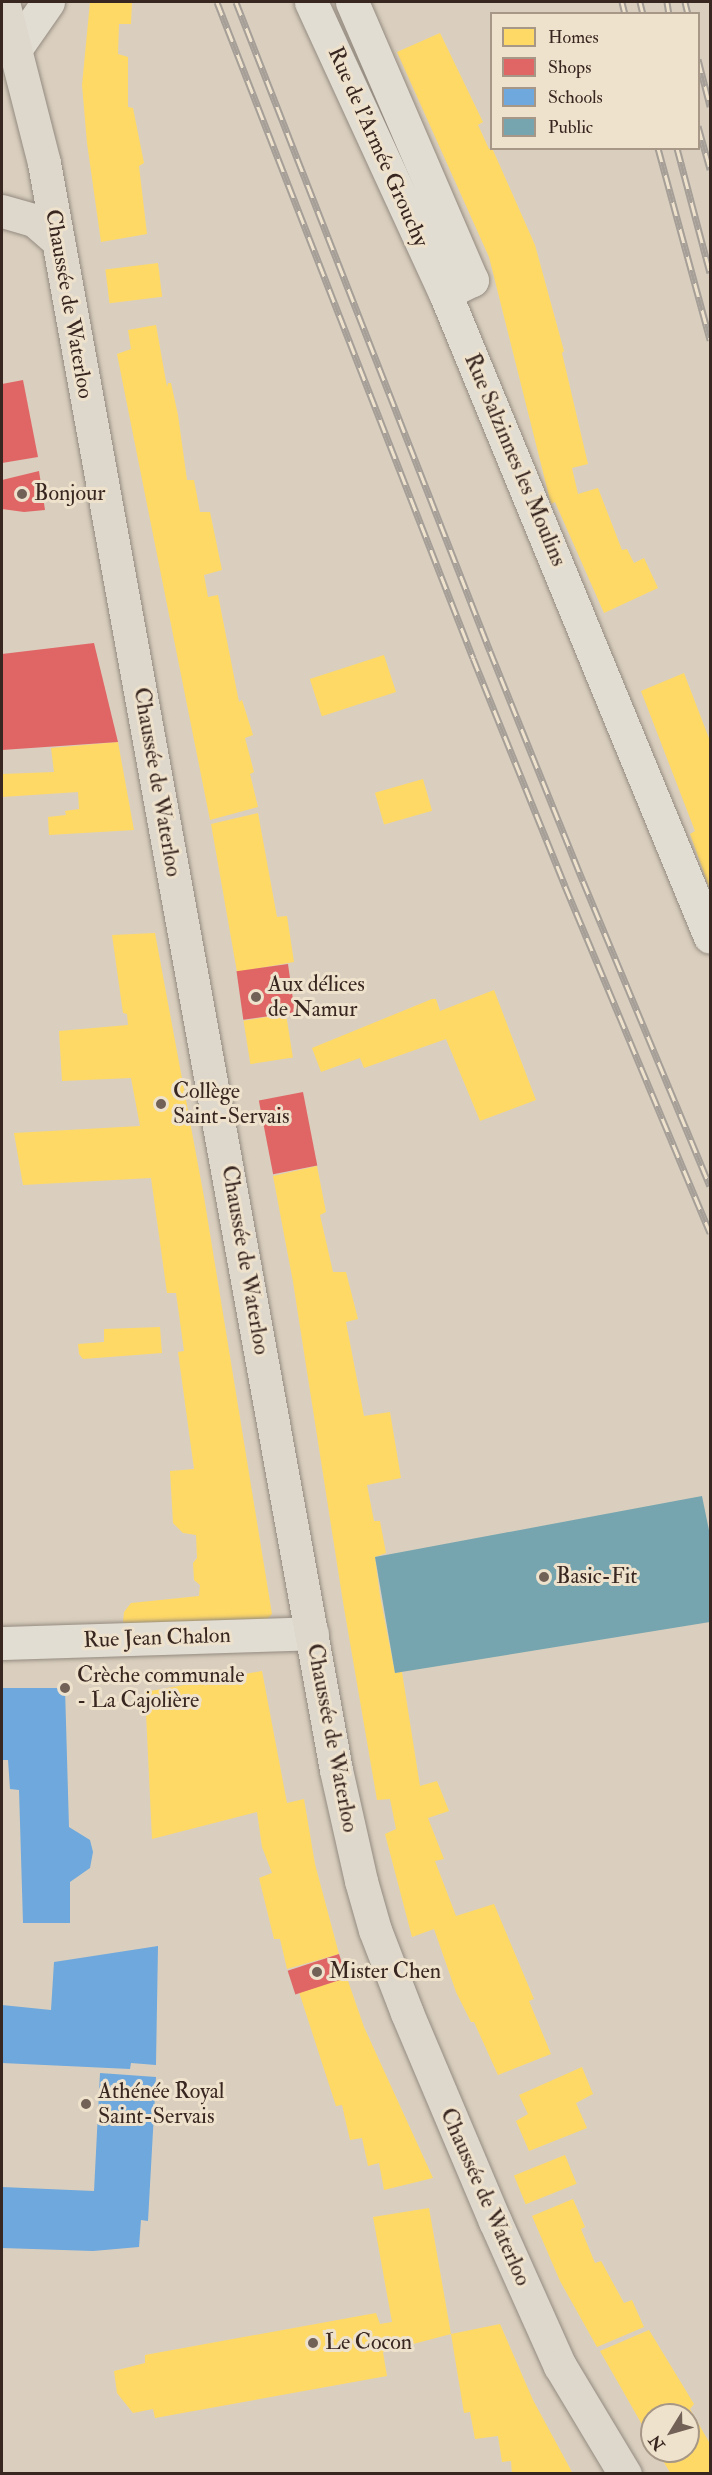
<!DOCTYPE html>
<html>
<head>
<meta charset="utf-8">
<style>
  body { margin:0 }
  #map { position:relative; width:712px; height:2475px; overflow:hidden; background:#dacfbe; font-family:"IM FELL Double Pica",serif }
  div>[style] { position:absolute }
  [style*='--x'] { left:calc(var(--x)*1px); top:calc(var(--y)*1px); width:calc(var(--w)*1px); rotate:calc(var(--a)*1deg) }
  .homes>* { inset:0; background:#ffd966; transform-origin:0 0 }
  .shops>* { inset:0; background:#e06666; transform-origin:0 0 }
  .schools>* { inset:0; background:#6fa8dc }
  .public>* { inset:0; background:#76a5af }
  .roads { filter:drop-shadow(0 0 2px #948b80) drop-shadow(0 0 2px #948b80) }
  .minor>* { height:33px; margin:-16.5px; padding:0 16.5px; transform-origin:16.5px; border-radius:16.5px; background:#e2ddd3 }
  .major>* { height:33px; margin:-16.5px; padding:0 16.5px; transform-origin:16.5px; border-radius:16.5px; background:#ddd7cc }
  .rail>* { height:7px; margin-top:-3.5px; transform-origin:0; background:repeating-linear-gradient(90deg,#efe2cc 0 14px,#a59f98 0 28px); box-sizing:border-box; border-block:2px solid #a59f98 }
  .dots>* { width:16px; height:16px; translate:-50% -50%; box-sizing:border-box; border:3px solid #efe2cc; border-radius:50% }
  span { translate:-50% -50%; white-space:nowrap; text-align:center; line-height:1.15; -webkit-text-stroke:6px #efe2cc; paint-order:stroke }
  .street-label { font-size:22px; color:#382620 }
  .poi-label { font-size:22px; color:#382620 }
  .left { translate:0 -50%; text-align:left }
  .frame { position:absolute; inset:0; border:3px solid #382620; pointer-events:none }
  .legend { position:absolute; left:490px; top:12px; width:210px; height:138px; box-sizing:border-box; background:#efe2cc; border:2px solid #a69787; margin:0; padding:8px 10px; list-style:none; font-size:18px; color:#382620 }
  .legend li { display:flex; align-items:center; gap:12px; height:30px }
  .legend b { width:30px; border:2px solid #a69787 }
  .north { position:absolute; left:640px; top:2403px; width:60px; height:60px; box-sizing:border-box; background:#efe2cc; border:2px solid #a69787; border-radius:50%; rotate:233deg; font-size:16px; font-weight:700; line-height:24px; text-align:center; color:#382620 }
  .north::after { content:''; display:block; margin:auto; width:21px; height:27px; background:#716157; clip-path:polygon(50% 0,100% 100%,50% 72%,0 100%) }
</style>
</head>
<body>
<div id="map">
  <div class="homes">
    <i style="clip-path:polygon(90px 2px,132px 2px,131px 24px,119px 24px,118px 54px,128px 57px,128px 107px,133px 108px,144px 163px,139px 166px,147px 234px,101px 242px,87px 143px,82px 85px)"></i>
    <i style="clip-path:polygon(440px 33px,483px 122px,478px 125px,489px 149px,492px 148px,535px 245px,564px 351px,562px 353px,588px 464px,572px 468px,578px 494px,598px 488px,622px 550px,627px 549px,634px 563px,644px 558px,658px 588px,604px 613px,555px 502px,551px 504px,489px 257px,397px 52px)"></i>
    <i style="left:158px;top:263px;width:34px;height:53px;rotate:83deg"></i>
    <i style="clip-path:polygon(156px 325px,167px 387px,168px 383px,171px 383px,178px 415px,187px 480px,194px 480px,200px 512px,210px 512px,222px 570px,204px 575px,208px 597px,218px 595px,239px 702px,242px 700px,253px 735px,245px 738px,254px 772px,250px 774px,258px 807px,210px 820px,117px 354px,131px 349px,128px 330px)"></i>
    <i style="left:384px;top:655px;width:39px;height:78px;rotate:72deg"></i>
    <i style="clip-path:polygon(684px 673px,710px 741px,710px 890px,690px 834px,695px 831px,641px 691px)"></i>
    <i style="clip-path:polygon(118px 742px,134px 830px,49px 835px,48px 817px,66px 815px,65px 811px,79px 809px,78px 792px,2px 797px,2px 774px,54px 772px,51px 748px)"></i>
    <i style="left:423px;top:779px;width:33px;height:50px;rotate:74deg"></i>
    <i style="clip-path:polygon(258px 813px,277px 917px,287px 916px,294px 962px,237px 972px,211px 824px)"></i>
    <i style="clip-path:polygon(155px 933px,204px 1197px,272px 1614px,263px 1624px,132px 1630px,123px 1622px,124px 1612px,131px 1603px,199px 1596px,200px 1585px,194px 1580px,193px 1563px,197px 1558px,196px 1535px,183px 1533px,173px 1523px,170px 1471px,194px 1469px,178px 1352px,184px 1351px,176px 1293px,167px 1293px,151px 1178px,23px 1185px,14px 1133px,140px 1126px,131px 1078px,62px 1081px,59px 1031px,128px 1025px,127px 1014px,123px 1013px,112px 935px)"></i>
    <i style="clip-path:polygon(494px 990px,536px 1100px,480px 1121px,446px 1039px,364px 1068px,360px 1058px,321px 1072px,312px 1048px,432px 999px,436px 999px,440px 1011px)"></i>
    <i style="left:286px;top:1014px;width:44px;height:43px;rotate:81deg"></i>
    <i style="clip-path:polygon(317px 1166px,326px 1212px,320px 1215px,333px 1272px,346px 1272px,358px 1319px,346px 1322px,364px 1416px,390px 1412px,401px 1478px,367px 1485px,374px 1521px,380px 1521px,386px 1553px,375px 1557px,380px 1596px,395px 1673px,402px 1672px,420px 1786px,437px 1781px,449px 1811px,428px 1818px,444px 1859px,435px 1861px,456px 1916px,494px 1904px,534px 1999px,529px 2001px,551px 2054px,498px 2075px,474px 2022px,471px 2022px,456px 1992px,434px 1929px,412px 1937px,385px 1834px,396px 1829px,390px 1799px,377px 1800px,343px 1602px,293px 1282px,273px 1176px)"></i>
    <i style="clip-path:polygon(160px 1327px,162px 1353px,83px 1359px,79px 1354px,78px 1344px,104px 1342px,104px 1329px)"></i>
    <i style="clip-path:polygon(262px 1671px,287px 1803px,304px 1799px,315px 1864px,339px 1954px,287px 1969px,280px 1939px,274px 1939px,259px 1878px,272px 1873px,262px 1847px,257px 1812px,152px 1839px,145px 1692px)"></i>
    <i style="clip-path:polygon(347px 1978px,364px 2027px,433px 2178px,384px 2190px,379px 2163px,368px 2166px,362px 2138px,350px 2140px,342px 2105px,336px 2106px,299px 1992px)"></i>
    <i style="clip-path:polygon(582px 2067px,593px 2094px,576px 2103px,587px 2128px,529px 2151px,516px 2121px,528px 2114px,519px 2095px)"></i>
    <i style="left:565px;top:2155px;width:31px;height:55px;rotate:68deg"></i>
    <i style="clip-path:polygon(573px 2199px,585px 2227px,581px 2229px,595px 2263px,601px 2261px,624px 2303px,632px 2300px,644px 2327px,597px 2347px,560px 2281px,532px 2216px)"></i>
    <i style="clip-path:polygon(429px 2208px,451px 2334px,383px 2352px,387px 2376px,155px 2418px,153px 2409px,133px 2413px,117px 2393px,114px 2371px,145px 2363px,145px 2355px,376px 2313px,380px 2324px,392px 2322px,373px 2217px)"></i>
    <i style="clip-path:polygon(500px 2324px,533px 2400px,573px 2474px,512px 2474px,511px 2461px,502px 2462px,498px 2436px,475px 2439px,470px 2412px,464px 2413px,451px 2334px)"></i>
    <i style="clip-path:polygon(649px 2330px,694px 2404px,690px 2409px,709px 2442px,710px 2441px,710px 2474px,671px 2474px,657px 2451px,688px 2451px,688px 2415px,652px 2415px,652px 2442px,600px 2351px)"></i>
  </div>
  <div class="shops">
    <i style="clip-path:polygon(23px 380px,38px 457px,2px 463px,2px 384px)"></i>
    <i style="clip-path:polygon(39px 471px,45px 510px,24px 512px,2px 509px,2px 480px)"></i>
    <i style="clip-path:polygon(94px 643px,118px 742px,2px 750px,2px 654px)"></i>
    <i style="left:288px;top:964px;width:49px;height:52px;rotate:82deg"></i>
    <i style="left:303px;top:1092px;width:75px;height:45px;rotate:79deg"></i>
    <i style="left:339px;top:1954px;width:25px;height:54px;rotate:72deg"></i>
  </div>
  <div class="schools">
    <i style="clip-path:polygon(2px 1688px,65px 1688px,69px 1827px,90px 1840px,93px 1852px,90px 1868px,70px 1882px,70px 1923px,23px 1923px,19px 1790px,10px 1789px,8px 1760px,2px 1760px)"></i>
    <i style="clip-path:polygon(158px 1946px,156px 2065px,131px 2063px,130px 2069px,2px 2063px,2px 2005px,51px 2010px,54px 1962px)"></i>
    <i style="clip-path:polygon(100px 2073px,156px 2077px,148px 2221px,141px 2220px,139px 2247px,93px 2251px,2px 2248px,2px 2187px,94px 2191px)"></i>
  </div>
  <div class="public">
    <i style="clip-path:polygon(702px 1496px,710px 1535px,710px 1622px,395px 1673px,375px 1557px)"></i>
  </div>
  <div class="roads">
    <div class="minor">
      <i style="--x:311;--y:2;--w:320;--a:65.3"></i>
      <i style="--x:445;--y:293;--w:696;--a:67.63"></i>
      <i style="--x:352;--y:2;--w:303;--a:66.7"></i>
      <i style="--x:472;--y:280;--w:30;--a:154"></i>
      <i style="--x:16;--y:48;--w:56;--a:-55.2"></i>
      <i style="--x:2;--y:1643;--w:310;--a:-1.8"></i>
    </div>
    <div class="major">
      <i style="--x:3;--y:2;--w:166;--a:75.7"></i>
      <i style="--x:44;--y:163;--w:1633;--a:79.7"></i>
      <i style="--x:336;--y:1770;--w:114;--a:77.3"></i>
      <i style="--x:361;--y:1881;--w:51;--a:74.1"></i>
      <i style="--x:375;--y:1930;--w:89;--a:68.9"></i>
      <i style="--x:407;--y:2013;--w:226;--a:67.1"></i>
      <i style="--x:495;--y:2221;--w:159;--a:65.9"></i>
      <i style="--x:560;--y:2366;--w:126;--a:59"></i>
      <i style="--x:2;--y:211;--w:33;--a:16"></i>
      <i style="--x:34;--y:220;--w:32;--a:41"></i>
    </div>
  </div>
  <div class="rail">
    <i style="--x:217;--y:2;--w:704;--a:68.68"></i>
    <i style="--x:473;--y:658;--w:246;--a:68"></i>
    <i style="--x:565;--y:886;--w:376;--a:67.3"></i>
    <i style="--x:236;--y:2;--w:697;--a:68.63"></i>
    <i style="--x:490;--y:651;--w:248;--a:68"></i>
    <i style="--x:583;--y:881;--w:330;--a:67.4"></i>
    <i style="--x:622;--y:2;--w:12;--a:76"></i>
    <i style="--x:640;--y:2;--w:12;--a:76"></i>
    <i style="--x:667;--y:2;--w:12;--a:81"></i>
    <i style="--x:685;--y:2;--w:12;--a:76"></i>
    <i style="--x:698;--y:59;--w:49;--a:75.7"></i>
    <i style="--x:698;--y:126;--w:45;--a:74.4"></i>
    <i style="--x:658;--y:148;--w:199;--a:74.8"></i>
    <i style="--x:677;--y:148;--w:129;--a:75.2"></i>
  </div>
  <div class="dots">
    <i style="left:22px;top:494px;background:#716157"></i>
    <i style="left:256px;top:997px;background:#716157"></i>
    <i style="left:161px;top:1104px;background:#716157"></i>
    <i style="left:544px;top:1577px;background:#716157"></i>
    <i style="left:65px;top:1688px;background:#716157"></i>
    <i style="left:317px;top:1972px;background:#716157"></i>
    <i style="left:86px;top:2104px;background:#716157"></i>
    <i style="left:313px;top:2343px;background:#716157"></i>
  </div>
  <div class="street-label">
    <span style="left:378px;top:147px;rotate:66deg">Rue de l'Armée Grouchy</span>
    <span style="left:69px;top:304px;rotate:80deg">Chaussée de Waterloo</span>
    <span style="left:515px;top:460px;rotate:67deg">Rue Salzinnes les Moulins</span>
    <span style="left:157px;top:782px;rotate:80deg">Chaussée de Waterloo</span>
    <span style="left:245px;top:1260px;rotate:80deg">Chaussée de Waterloo</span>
    <span style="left:157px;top:1638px;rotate:-2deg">Rue Jean Chalon</span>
    <span style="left:332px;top:1738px;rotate:79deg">Chaussée de Waterloo</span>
    <span style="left:485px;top:2197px;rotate:66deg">Chaussée de Waterloo</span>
  </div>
  <div class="poi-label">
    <span class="left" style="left:34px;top:494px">Bonjour</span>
    <span class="left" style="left:268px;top:997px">Aux délices<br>de Namur</span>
    <span class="left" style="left:173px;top:1104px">Collège<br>Saint-Servais</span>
    <span class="left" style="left:556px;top:1577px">Basic-Fit</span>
    <span class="left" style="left:77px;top:1688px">Crèche communale<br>- La Cajolière</span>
    <span class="left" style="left:329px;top:1972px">Mister Chen</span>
    <span class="left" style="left:98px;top:2104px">Athénée Royal<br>Saint-Servais</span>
    <span class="left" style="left:325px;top:2343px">Le Cocon</span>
  </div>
  <div class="frame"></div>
  <ul class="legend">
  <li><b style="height:16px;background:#ffd966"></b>Homes</li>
  <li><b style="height:16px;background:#e06666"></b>Shops</li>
  <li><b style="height:16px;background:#6fa8dc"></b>Schools</li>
  <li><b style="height:16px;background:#76a5af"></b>Public</li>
  </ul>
  <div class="north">N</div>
</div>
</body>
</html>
